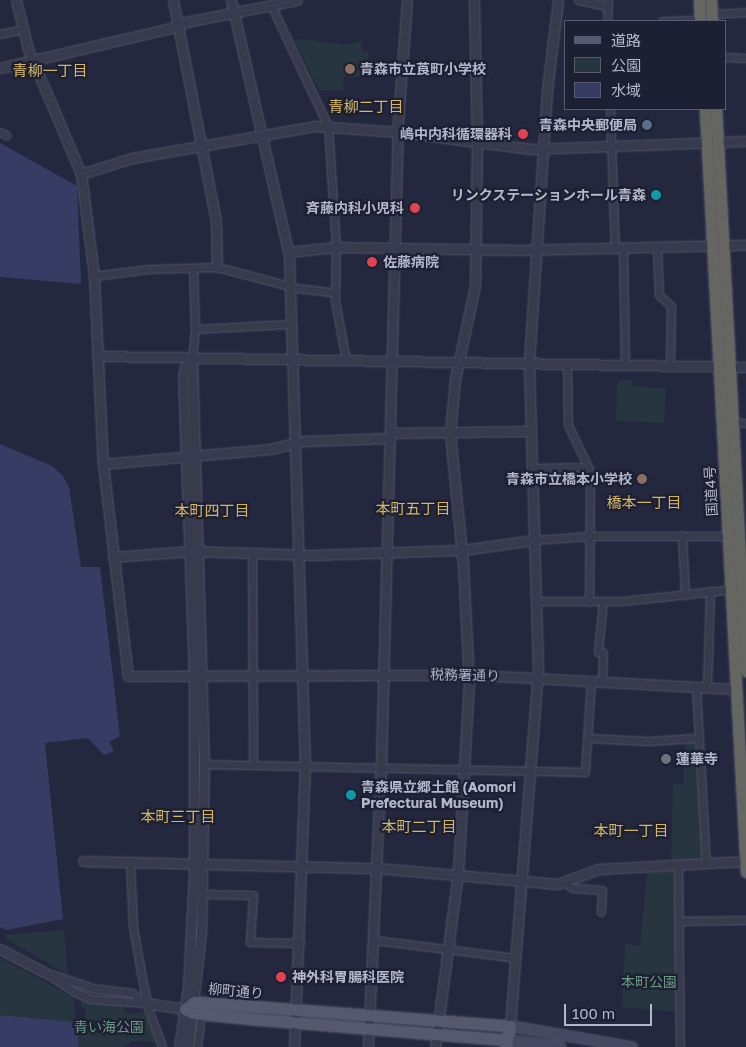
<!DOCTYPE html>
<html>
<head>
<meta charset="utf-8">
<style>
  body { margin:0 }
  #map { position:relative; width:746px; height:1047px; overflow:hidden; background:#24283e; font-family:"Golos Text","Noto Sans JP",sans-serif }
  div>[style] { position:absolute }
  [style*='--x'] { left:calc(var(--x)*1px); top:calc(var(--y)*1px); width:calc(var(--w)*1px); rotate:calc(var(--a)*1deg) }
  .green>* { inset:0; background:#26353f }
  .water>* { inset:0; background:#363c63 }
  .roads { filter:drop-shadow(0 0 1px #535669) drop-shadow(0 0 1px #535669) }
  .minor>* { height:7px; margin:-3.5px; padding:0 3.5px; transform-origin:3.5px; border-radius:3.5px; background:#383b4e }
  .tertiary>* { height:9px; margin:-4.5px; padding:0 4.5px; transform-origin:4.5px; border-radius:4.5px; background:#383b4e }
  .secondary>* { height:10px; margin:-5px; padding:0 5px; transform-origin:5px; border-radius:5px; background:#464861 }
  .primary>* { height:11px; margin:-5.5px; padding:0 5.5px; transform-origin:5.5px; border-radius:5.5px; background:#56596e }
  .trunk>* { height:11px; margin:-5.5px; padding:0 5.5px; transform-origin:5.5px; border-radius:5.5px; background:#656562 }
  .dots>* { width:14px; height:14px; translate:-50% -50%; box-sizing:border-box; border:2px solid #1d2033; border-radius:50% }
  span { translate:-50% -50%; white-space:nowrap; text-align:center; line-height:1.15; -webkit-text-stroke:4.5px #1d2033; paint-order:stroke }
  .poi-label { font-size:14px; color:#b4b6c9; font-weight:700 }
  .left { translate:0 -50%; text-align:left }
  .right { translate:-100% -50%; text-align:right }
  .street-label { font-size:14px; color:#b4b6c9 }
  .park-label { font-size:14px; color:#6b9a84 }
  .neighbourhood-label { font-size:15px; color:#d5b663 }
  .legend { position:absolute; left:564px; top:20px; width:162px; height:90px; box-sizing:border-box; background:#1d2033; border:1px solid #595c6f; margin:0; padding:6px 9px; list-style:none; font-size:15px; color:#b4b6c9 }
  .legend li { display:flex; align-items:center; gap:10px; height:25px }
  .legend b { width:25px; border:1px solid #595c6f }
  .scale { position:absolute; left:564px; top:1004px; width:88px; height:22px; box-sizing:border-box; border:2px solid #b4b6c9; border-top:0; padding-left:6px; font-size:15px; line-height:18px; white-space:nowrap; color:#b4b6c9; -webkit-text-stroke:4px #1d2033; paint-order:stroke }
</style>
</head>
<body>
<div id="map">
  <div class="green">
    <i style="clip-path:polygon(301px 39px,349px 45px,362px 41px,362px 51px,369px 51px,367px 77px,344px 77px,343px 91px,319px 90px,295px 41px)"></i>
    <i style="clip-path:polygon(622px 380px,632px 381px,632px 386px,666px 388px,664px 423px,616px 421px,617px 384px)"></i>
    <i style="clip-path:polygon(685px 741px,695px 745px,702px 854px,696px 860px,671px 861px,673px 784px,683px 784px)"></i>
    <i style="clip-path:polygon(674px 871px,678px 1012px,622px 1007px,625px 944px,640px 946px,647px 872px)"></i>
    <i style="clip-path:polygon(64px 930px,68px 975px,6px 939px,6px 935px)"></i>
    <i style="clip-path:polygon(0 958px,73px 997px,76px 1022px,0 1015px)"></i>
    <i style="clip-path:polygon(81px 1001px,121px 1006px,127px 1014px,144px 1012px,156px 1042px,132px 1041px,125px 1047px,79px 1047px,77px 1032px,87px 1030px,85px 1007px,81px 1007px)"></i>
  </div>
  <div class="water">
    <i style="clip-path:polygon(0 143px,77px 186px,81px 284px,0 277px)"></i>
    <i style="clip-path:polygon(0 444px,52px 466px,63px 476px,69px 487px,81px 567px,100px 567px,120px 736px,109px 742px,114px 751px,104px 755px,88px 738px,45px 743px,63px 919px,6px 930px,0 927px)"></i>
    <i style="clip-path:polygon(0 1015px,76px 1022px,79px 1047px,0 1047px)"></i>
  </div>
  <div class="roads">
    <div class="minor">
      <i style="--x:578;--y:0;--w:30;--a:12"></i>
      <i style="--x:272;--y:7;--w:132;--a:64.8"></i>
      <i style="--x:328;--y:126;--w:121;--a:86.2"></i>
      <i style="--x:336;--y:247;--w:54;--a:91.1"></i>
      <i style="--x:335;--y:301;--w:60;--a:79.4"></i>
      <i style="--x:711;--y:14;--w:35;--a:-3"></i>
      <i style="--x:607;--y:21;--w:21;--a:-87"></i>
      <i style="--x:662;--y:21;--w:38;--a:-2"></i>
      <i style="--x:0;--y:34;--w:24;--a:-12"></i>
      <i style="--x:725;--y:57;--w:21;--a:3"></i>
      <i style="--x:610;--y:109;--w:140;--a:88"></i>
      <i style="--x:0;--y:132;--w:7;--a:27"></i>
      <i style="--x:657;--y:248;--w:47;--a:87.6"></i>
      <i style="--x:659;--y:295;--w:16;--a:43"></i>
      <i style="--x:671;--y:306;--w:59;--a:91"></i>
      <i style="--x:623;--y:249;--w:116;--a:89"></i>
      <i style="--x:94;--y:276;--w:55;--a:-7.3"></i>
      <i style="--x:149;--y:269;--w:68;--a:-1.7"></i>
      <i style="--x:217;--y:267;--w:83;--a:14.7"></i>
      <i style="--x:297;--y:288;--w:38;--a:7"></i>
      <i style="--x:195;--y:329;--w:94;--a:-3"></i>
      <i style="--x:192;--y:359;--w:30;--a:-84"></i>
      <i style="--x:195;--y:329;--w:61;--a:-91.9"></i>
      <i style="--x:567;--y:364;--w:61;--a:89.1"></i>
      <i style="--x:568;--y:425;--w:51;--a:64.4"></i>
      <i style="--x:590;--y:471;--w:131;--a:90.4"></i>
      <i style="--x:733;--y:422;--w:13;--a:4"></i>
      <i style="--x:531;--y:468;--w:54;--a:-1.1"></i>
      <i style="--x:682;--y:535;--w:60;--a:87.1"></i>
      <i style="--x:534;--y:540;--w:56;--a:-4.1"></i>
      <i style="--x:590;--y:536;--w:138;--a:0"></i>
      <i style="--x:252;--y:552;--w:212;--a:89.7"></i>
      <i style="--x:537;--y:601;--w:86;--a:0"></i>
      <i style="--x:623;--y:601;--w:112;--a:-6.2"></i>
      <i style="--x:602;--y:681;--w:28;--a:-88"></i>
      <i style="--x:603;--y:653;--w:5;--a:-169"></i>
      <i style="--x:598;--y:652;--w:50;--a:-84.3"></i>
      <i style="--x:696;--y:686;--w:177;--a:86.8"></i>
      <i style="--x:707;--y:687;--w:96;--a:-88.2"></i>
      <i style="--x:588;--y:738;--w:59;--a:2.9"></i>
      <i style="--x:647;--y:741;--w:50;--a:-3.4"></i>
      <i style="--x:204;--y:764;--w:381;--a:1.2"></i>
      <i style="--x:585;--y:772;--w:92;--a:-86.3"></i>
      <i style="--x:130;--y:861;--w:66;--a:87.4"></i>
      <i style="--x:133;--y:927;--w:52;--a:80"></i>
      <i style="--x:142;--y:978;--w:34;--a:78"></i>
      <i style="--x:149;--y:1011;--w:38;--a:70"></i>
      <i style="--x:678;--y:865;--w:182;--a:89.4"></i>
      <i style="--x:565;--y:883;--w:9;--a:36"></i>
      <i style="--x:572;--y:888;--w:30;--a:4"></i>
      <i style="--x:602;--y:890;--w:22;--a:93"></i>
      <i style="--x:203;--y:894;--w:50;--a:1.1"></i>
      <i style="--x:253;--y:895;--w:47;--a:93.7"></i>
      <i style="--x:250;--y:942;--w:50;--a:1.1"></i>
      <i style="--x:680;--y:921;--w:66;--a:-0.9"></i>
      <i style="--x:374;--y:940;--w:143;--a:7.2"></i>
      <i style="--x:44;--y:972;--w:37;--a:33"></i>
      <i style="--x:75;--y:992;--w:17;--a:24"></i>
      <i style="--x:91;--y:999;--w:55;--a:4.2"></i>
      <i style="--x:51;--y:974;--w:43;--a:18.9"></i>
      <i style="--x:92;--y:988;--w:40;--a:7.1"></i>
      <i style="--x:132;--y:993;--w:16;--a:35"></i>
      <i style="--x:197;--y:1047;--w:33;--a:-83"></i>
    </div>
    <div class="tertiary">
      <i style="--x:16;--y:0;--w:50;--a:76.2"></i>
      <i style="--x:28;--y:49;--w:136;--a:67"></i>
      <i style="--x:81;--y:174;--w:53;--a:-17.4"></i>
      <i style="--x:132;--y:158;--w:187;--a:-9.9"></i>
      <i style="--x:316;--y:126;--w:82;--a:4.2"></i>
      <i style="--x:398;--y:132;--w:134;--a:7.3"></i>
      <i style="--x:531;--y:149;--w:215;--a:-2.1"></i>
      <i style="--x:173;--y:0;--w:225;--a:79"></i>
      <i style="--x:216;--y:221;--w:46;--a:88.8"></i>
      <i style="--x:231;--y:0;--w:262;--a:77.2"></i>
      <i style="--x:289;--y:256;--w:508;--a:88.2"></i>
      <i style="--x:305;--y:764;--w:283;--a:92.2"></i>
      <i style="--x:0;--y:68;--w:176;--a:-13.2"></i>
      <i style="--x:171;--y:28;--w:16;--a:-22"></i>
      <i style="--x:186;--y:22;--w:113;--a:-11.2"></i>
      <i style="--x:81;--y:174;--w:103;--a:82.7"></i>
      <i style="--x:94;--y:276;--w:188;--a:87.3"></i>
      <i style="--x:103;--y:464;--w:213;--a:83.3"></i>
      <i style="--x:128;--y:676;--w:349;--a:-0.2"></i>
      <i style="--x:477;--y:675;--w:258;--a:3.1"></i>
      <i style="--x:288;--y:252;--w:48;--a:-5.9"></i>
      <i style="--x:336;--y:247;--w:184;--a:0.9"></i>
      <i style="--x:520;--y:250;--w:226;--a:-1.3"></i>
      <i style="--x:97;--y:356;--w:649;--a:0.97"></i>
      <i style="--x:391;--y:433;--w:139;--a:-0.8"></i>
      <i style="--x:103;--y:464;--w:168;--a:-5.1"></i>
      <i style="--x:270;--y:449;--w:37;--a:-13"></i>
      <i style="--x:306;--y:441;--w:84;--a:-2"></i>
      <i style="--x:113;--y:557;--w:78;--a:-4.4"></i>
      <i style="--x:191;--y:551;--w:120;--a:1.9"></i>
      <i style="--x:311;--y:555;--w:151;--a:-1.9"></i>
      <i style="--x:462;--y:550;--w:73;--a:-7.9"></i>
      <i style="--x:83;--y:861;--w:294;--a:1.4"></i>
      <i style="--x:377;--y:868;--w:181;--a:5.1"></i>
      <i style="--x:557;--y:884;--w:45;--a:-19.7"></i>
      <i style="--x:599;--y:869;--w:147;--a:-3.1"></i>
      <i style="--x:0;--y:949;--w:50;--a:27.6"></i>
      <i style="--x:146;--y:1003;--w:39;--a:9"></i>
      <i style="--x:510;--y:1026;--w:359;--a:-85.5"></i>
      <i style="--x:538;--y:668;--w:306;--a:-91.7"></i>
      <i style="--x:529;--y:362;--w:273;--a:-86.2"></i>
      <i style="--x:547;--y:90;--w:91;--a:-83"></i>
      <i style="--x:179;--y:1047;--w:60;--a:-81.3"></i>
      <i style="--x:188;--y:988;--w:113;--a:-87"></i>
      <i style="--x:194;--y:875;--w:201;--a:-90"></i>
      <i style="--x:194;--y:674;--w:297;--a:-92.1"></i>
      <i style="--x:183;--y:377;--w:10;--a:-79"></i>
      <i style="--x:185;--y:367;--w:11;--a:-49"></i>
      <i style="--x:188;--y:1047;--w:115;--a:-83.5"></i>
      <i style="--x:201;--y:933;--w:169;--a:-89"></i>
      <i style="--x:204;--y:764;--w:405;--a:-91.7"></i>
      <i style="--x:368;--y:1047;--w:281;--a:-87.4"></i>
      <i style="--x:381;--y:766;--w:646;--a:-88.49"></i>
      <i style="--x:398;--y:120;--w:120;--a:-85.7"></i>
      <i style="--x:435;--y:1047;--w:176;--a:-82.5"></i>
      <i style="--x:458;--y:873;--w:188;--a:-86.7"></i>
      <i style="--x:469;--y:685;--w:121;--a:-92.8"></i>
      <i style="--x:463;--y:564;--w:131;--a:-95.7"></i>
      <i style="--x:450;--y:434;--w:55;--a:-84.8"></i>
      <i style="--x:455;--y:379;--w:95;--a:-77.9"></i>
      <i style="--x:475;--y:286;--w:141;--a:-89.2"></i>
      <i style="--x:477;--y:145;--w:145;--a:-91.2"></i>
    </div>
    <div class="secondary">
      <i style="--x:510;--y:1026;--w:124;--a:9.8"></i>
      <i style="--x:507;--y:1040;--w:54;--a:7.4"></i>
    </div>
    <div class="primary">
      <i style="--x:506;--y:1047;--w:7;--a:-82"></i>
      <i style="--x:507;--y:1040;--w:14;--a:-78"></i>
      <i style="--x:510;--y:1026;--w:300;--a:-175.6"></i>
      <i style="--x:211;--y:1003;--w:17;--a:-177"></i>
      <i style="--x:194;--y:1002;--w:11;--a:142"></i>
      <i style="--x:185;--y:1009;--w:9;--a:27"></i>
      <i style="--x:193;--y:1013;--w:60;--a:5.7"></i>
      <i style="--x:253;--y:1019;--w:255;--a:4.7"></i>
    </div>
    <div class="trunk">
      <i style="--x:699;--y:0;--w:21;--a:87"></i>
      <i style="--x:711;--y:0;--w:21;--a:87"></i>
      <i style="--x:705;--y:109;--w:764;--a:86.92"></i>
      <i style="--x:716;--y:109;--w:563;--a:86.94"></i>
    </div>
  </div>
  <div class="dots">
    <i style="left:350px;top:69px;background:#8d6e63"></i>
    <i style="left:647px;top:125px;background:#5c6f8a"></i>
    <i style="left:523px;top:134px;background:#e0444e"></i>
    <i style="left:656px;top:195px;background:#0f9aa8"></i>
    <i style="left:415px;top:208px;background:#e0444e"></i>
    <i style="left:372px;top:262px;background:#e0444e"></i>
    <i style="left:642px;top:479px;background:#8d6e63"></i>
    <i style="left:666px;top:759px;background:#6b7280"></i>
    <i style="left:351px;top:795px;background:#0f9aa8"></i>
    <i style="left:281px;top:977px;background:#e0444e"></i>
  </div>
  <div class="poi-label">
    <span class="left" style="left:360px;top:69px">青森市立莨町小学校</span>
    <span class="right" style="left:637px;top:125px">青森中央郵便局</span>
    <span class="right" style="left:512px;top:134px">嶋中内科循環器科</span>
    <span class="right" style="left:646px;top:195px">リンクステーションホール青森</span>
    <span class="right" style="left:404px;top:208px">斉藤内科小児科</span>
    <span class="left" style="left:383px;top:262px">佐藤病院</span>
    <span class="right" style="left:632px;top:479px">青森市立橋本小学校</span>
    <span class="left" style="left:676px;top:759px">蓮華寺</span>
    <span class="left" style="left:361px;top:795px">青森県立郷土館 (Aomori<br>Prefectural Museum)</span>
    <span class="left" style="left:292px;top:977px">神外科胃腸科医院</span>
  </div>
  <div class="street-label">
    <span style="left:711px;top:491px;rotate:-93deg">国道4号</span>
    <span style="left:465px;top:675px;rotate:1deg">税務署通り</span>
    <span style="left:236px;top:991px;rotate:5deg">柳町通り</span>
  </div>
  <div class="park-label">
    <span style="left:649px;top:982px">本町公園</span>
    <span style="left:109px;top:1027px">青い海公園</span>
  </div>
  <div class="neighbourhood-label">
    <span style="left:50px;top:71px">青柳一丁目</span>
    <span style="left:366px;top:107px">青柳二丁目</span>
    <span style="left:644px;top:503px">橋本一丁目</span>
    <span style="left:413px;top:509px">本町五丁目</span>
    <span style="left:212px;top:511px">本町四丁目</span>
    <span style="left:178px;top:817px">本町三丁目</span>
    <span style="left:419px;top:827px">本町二丁目</span>
    <span style="left:631px;top:831px">本町一丁目</span>
  </div>
  <ul class="legend">
  <li><b style="height:6px;background:#56596e"></b>道路</li>
  <li><b style="height:14px;background:#26353f"></b>公園</li>
  <li><b style="height:14px;background:#363c63"></b>水域</li>
  </ul>
  <div class="scale">100 m</div>
</div>
</body>
</html>
